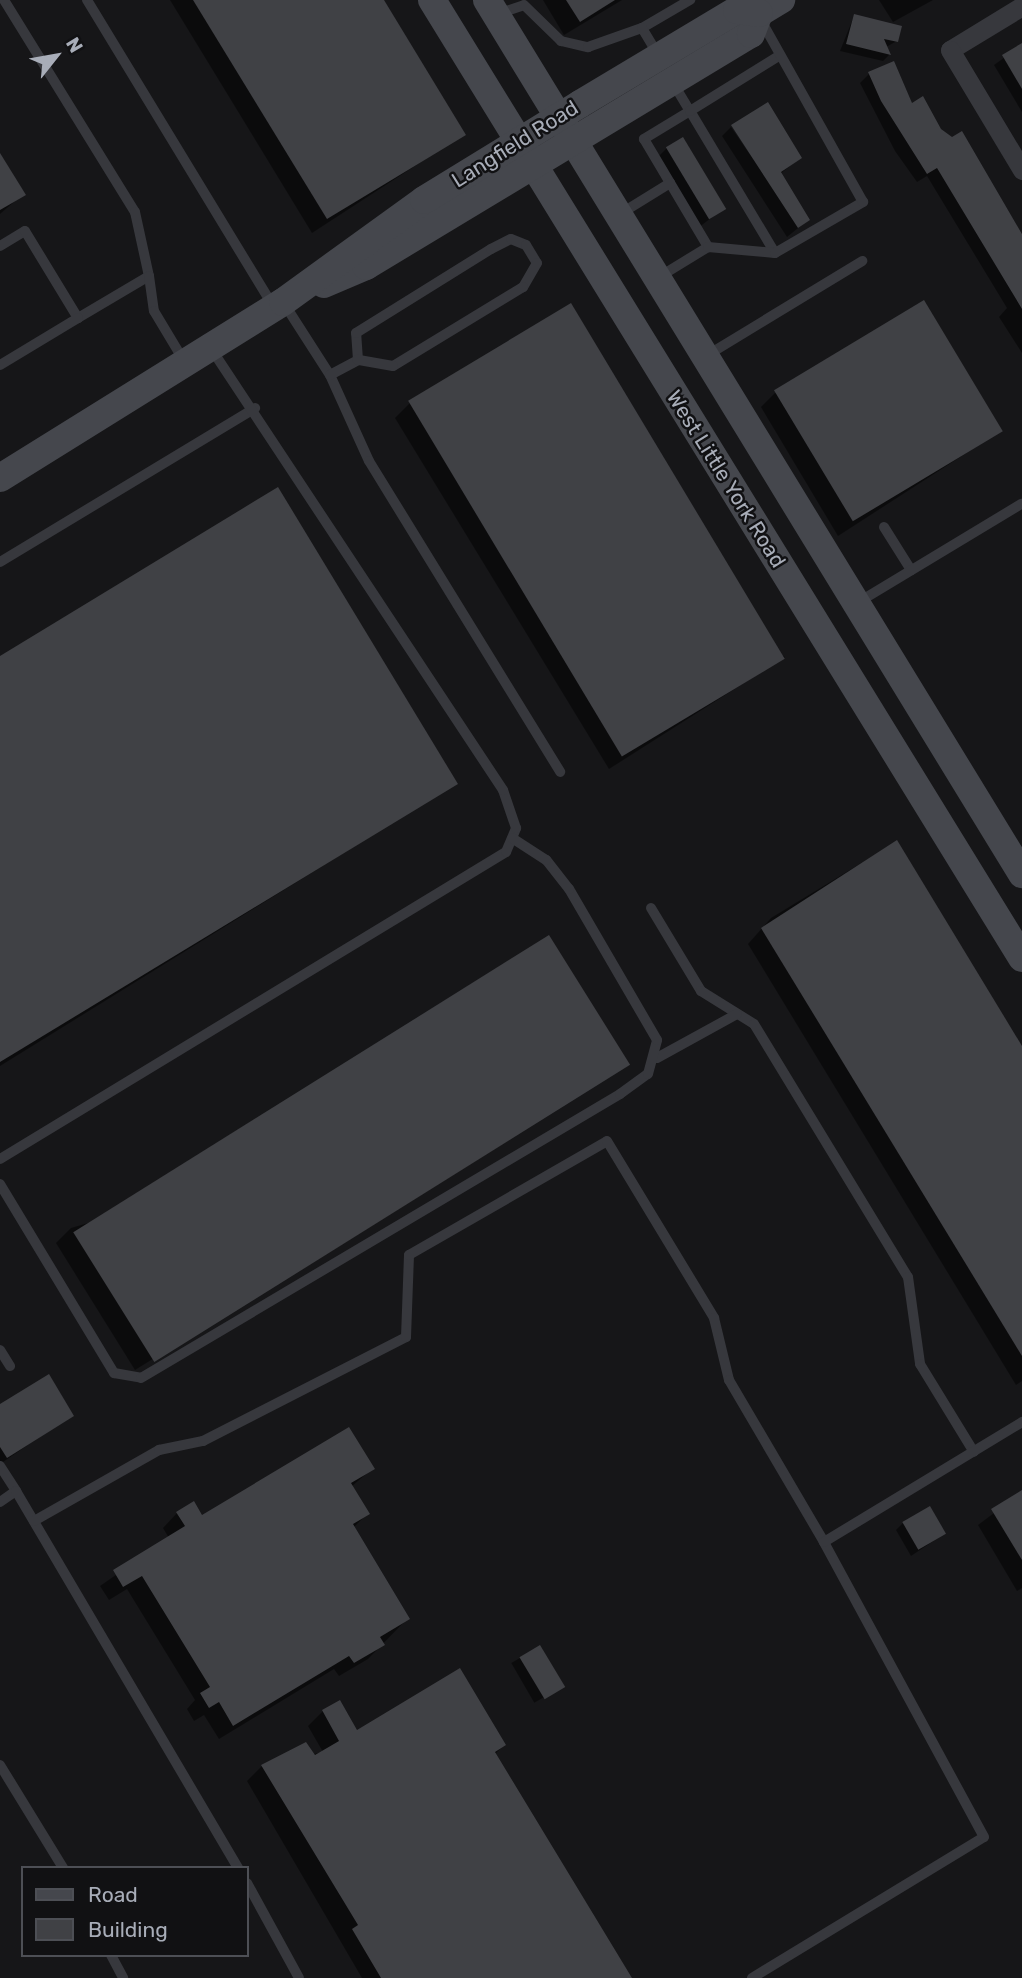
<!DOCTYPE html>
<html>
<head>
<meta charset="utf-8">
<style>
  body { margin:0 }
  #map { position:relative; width:1022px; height:1978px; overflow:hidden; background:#161618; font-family:Rubik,sans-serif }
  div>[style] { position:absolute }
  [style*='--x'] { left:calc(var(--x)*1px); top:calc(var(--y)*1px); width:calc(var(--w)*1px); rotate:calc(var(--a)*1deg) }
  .shadow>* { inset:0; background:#0007; transform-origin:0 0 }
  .building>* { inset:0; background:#404145; transform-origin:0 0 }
  .lane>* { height:10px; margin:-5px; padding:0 5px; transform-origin:5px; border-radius:5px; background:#37383d }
  .street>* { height:19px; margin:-9.5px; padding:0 9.5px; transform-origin:9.5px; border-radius:9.5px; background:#37383d }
  .secondary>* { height:28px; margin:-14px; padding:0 14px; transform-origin:14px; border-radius:14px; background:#45474d }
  span { translate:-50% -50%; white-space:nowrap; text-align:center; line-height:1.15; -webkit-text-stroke:5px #111113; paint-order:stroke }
  .street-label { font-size:21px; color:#a8adb8 }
  .legend { position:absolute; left:21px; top:1866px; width:228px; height:91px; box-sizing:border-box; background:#111113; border:2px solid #4d4f55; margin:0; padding:9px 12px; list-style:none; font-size:21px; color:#a8adb8 }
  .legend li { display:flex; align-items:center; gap:14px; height:35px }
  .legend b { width:35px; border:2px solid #4d4f55 }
  .north { position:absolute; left:21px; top:21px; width:70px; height:70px; -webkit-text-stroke:5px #111113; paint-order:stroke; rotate:59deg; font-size:19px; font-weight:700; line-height:28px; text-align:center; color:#a8adb8 }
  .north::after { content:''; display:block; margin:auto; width:24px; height:32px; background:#a8adb8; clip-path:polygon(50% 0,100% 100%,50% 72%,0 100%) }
</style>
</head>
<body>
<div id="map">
  <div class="shadow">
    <i style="clip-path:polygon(170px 0,382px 0,464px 134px,312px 233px)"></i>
    <i style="clip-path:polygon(543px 0,622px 0,564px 35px)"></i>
    <i style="clip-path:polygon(879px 0,933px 0,893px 22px)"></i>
    <i style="clip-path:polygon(854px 16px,897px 41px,886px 47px,889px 55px,883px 61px,840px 51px)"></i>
    <i style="clip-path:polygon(1022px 45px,1022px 112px,994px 65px)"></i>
    <i style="clip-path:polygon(869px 74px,952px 139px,961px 134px,1022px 234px,1022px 353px,999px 317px,1007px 308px,927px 176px,917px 182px,895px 151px,860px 83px)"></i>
    <i style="clip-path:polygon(734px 125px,800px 158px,780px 174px,808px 220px,787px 237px,722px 136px,731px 127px,788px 210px)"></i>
    <i style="clip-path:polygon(667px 148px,724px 208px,698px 228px,656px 159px)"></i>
    <i style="clip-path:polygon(0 156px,23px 194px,0 214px)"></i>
    <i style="clip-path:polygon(775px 393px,1002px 430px,838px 536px,761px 407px)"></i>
    <i style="clip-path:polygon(410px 403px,785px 657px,609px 769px,395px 418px)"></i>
    <i style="clip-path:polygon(0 658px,455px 784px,0 1066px)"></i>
    <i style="clip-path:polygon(896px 842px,1022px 1049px,1022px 1381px,1016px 1385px,748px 944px,771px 918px)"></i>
    <i style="clip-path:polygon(627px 1065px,135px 1370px,56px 1243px,71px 1228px)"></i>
    <i style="clip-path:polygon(0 1406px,72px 1415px,0 1464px)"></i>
    <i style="clip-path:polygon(373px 1468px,351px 1487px,367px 1514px,353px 1528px,408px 1618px,368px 1659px,339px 1676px,334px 1669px,219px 1739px,204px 1715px,194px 1721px,187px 1709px,195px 1700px,127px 1589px,109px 1600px,100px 1586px,169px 1538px,163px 1528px,177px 1513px,202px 1518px)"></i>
    <i style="clip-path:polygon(1022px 1492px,1022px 1588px,1017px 1591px,978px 1525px)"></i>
    <i style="clip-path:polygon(903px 1523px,944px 1534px,911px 1556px,896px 1530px)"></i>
    <i style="left:539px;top:1647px;width:46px;height:32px;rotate:60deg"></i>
    <i style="clip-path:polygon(323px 1711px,357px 1732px,504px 1745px,494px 1755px,629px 1978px,362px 1978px,247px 1781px,262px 1766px,323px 1752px,308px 1726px)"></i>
  </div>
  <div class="building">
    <i style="clip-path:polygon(193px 0,384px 0,466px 135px,327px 219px)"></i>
    <i style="clip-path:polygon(566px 0,615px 0,580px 22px)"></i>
    <i style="clip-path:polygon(854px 14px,902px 26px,898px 42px,884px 39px,891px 55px,846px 44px)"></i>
    <i style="clip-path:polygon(1022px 43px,1022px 89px,1002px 55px)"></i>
    <i style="clip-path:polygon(894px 61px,912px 103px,923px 96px,941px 129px,952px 137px,962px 131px,1022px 234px,1022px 309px,937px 168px,927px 174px,881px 101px,868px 72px)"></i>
    <i style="clip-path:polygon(768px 102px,802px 158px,781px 172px,810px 220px,798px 228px,731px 125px)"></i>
    <i style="left:683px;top:137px;width:84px;height:20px;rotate:59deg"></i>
    <i style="clip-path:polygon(0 153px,26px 195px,0 210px)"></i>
    <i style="left:924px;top:300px;width:153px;height:175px;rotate:59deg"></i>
    <i style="left:571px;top:303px;width:415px;height:190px;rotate:59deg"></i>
    <i style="clip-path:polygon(278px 487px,458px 784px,0 1062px,0 656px)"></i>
    <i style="clip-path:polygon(897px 840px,1022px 1046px,1022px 1356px,761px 928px)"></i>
    <i style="left:549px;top:935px;width:153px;height:561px;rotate:58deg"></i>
    <i style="clip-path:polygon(49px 1374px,74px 1416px,7px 1458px,0 1447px,0 1404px)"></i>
    <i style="clip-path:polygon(349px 1427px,375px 1469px,351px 1483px,370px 1514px,353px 1524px,410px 1619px,380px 1637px,385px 1645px,354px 1663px,349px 1656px,233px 1726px,219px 1702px,209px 1708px,200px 1693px,210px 1687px,142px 1576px,123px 1587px,113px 1570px,185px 1526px,176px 1512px,194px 1501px,202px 1515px)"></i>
    <i style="clip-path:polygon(1022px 1490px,1022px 1560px,991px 1509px)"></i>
    <i style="left:930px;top:1506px;width:32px;height:32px;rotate:60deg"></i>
    <i style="left:540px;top:1645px;width:49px;height:24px;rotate:59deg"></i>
    <i style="clip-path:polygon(460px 1668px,506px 1745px,495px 1752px,632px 1978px,381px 1978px,352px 1929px,358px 1925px,261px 1765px,306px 1742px,315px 1755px,339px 1741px,322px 1710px,340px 1700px,357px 1730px)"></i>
  </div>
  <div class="lane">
    <i style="--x:4;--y:0;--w:249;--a:58.3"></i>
    <i style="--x:135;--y:212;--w:66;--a:77.7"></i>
    <i style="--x:149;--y:276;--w:82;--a:149.4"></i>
    <i style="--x:87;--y:0;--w:356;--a:58.7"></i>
    <i style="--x:497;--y:14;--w:28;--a:-18"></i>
    <i style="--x:524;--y:5;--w:52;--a:44.2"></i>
    <i style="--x:561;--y:41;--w:28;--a:13"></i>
    <i style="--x:588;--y:47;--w:57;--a:-19.4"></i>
    <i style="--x:642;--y:28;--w:56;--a:-30.3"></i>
    <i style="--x:642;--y:28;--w:31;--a:59"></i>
    <i style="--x:673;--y:83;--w:33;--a:59"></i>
    <i style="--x:690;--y:111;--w:54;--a:148.7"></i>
    <i style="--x:644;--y:139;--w:126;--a:59.3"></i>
    <i style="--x:620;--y:214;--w:59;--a:-31.8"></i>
    <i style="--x:0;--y:246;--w:29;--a:-31"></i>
    <i style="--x:25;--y:231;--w:102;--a:58.7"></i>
    <i style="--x:78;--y:318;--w:91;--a:148.9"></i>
    <i style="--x:775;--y:253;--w:165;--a:-120.9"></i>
    <i style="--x:690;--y:111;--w:102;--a:-31.8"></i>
    <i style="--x:149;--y:276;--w:35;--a:82"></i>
    <i style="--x:154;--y:311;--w:58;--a:59"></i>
    <i style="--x:659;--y:277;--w:57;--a:-31.5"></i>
    <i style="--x:708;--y:247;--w:67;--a:5.1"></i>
    <i style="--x:775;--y:253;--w:102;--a:-30.1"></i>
    <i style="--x:863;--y:202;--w:206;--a:-119.3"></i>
    <i style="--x:285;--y:305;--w:83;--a:57.3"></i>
    <i style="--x:330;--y:375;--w:94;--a:65.6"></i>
    <i style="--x:369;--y:461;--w:365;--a:58.4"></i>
    <i style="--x:706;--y:356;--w:183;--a:-31.3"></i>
    <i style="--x:330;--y:375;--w:32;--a:-28"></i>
    <i style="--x:358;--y:360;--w:27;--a:-94"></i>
    <i style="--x:356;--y:333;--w:159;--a:-31.9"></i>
    <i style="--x:491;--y:249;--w:22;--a:-27"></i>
    <i style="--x:511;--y:239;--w:16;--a:22"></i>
    <i style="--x:526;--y:245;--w:21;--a:59"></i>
    <i style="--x:537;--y:263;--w:28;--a:120"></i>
    <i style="--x:523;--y:287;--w:152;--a:148.7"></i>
    <i style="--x:393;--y:366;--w:36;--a:-170"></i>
    <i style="--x:884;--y:527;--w:51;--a:57.9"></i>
    <i style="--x:0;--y:562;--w:298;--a:-31.1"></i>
    <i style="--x:857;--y:603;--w:192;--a:-31.1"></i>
    <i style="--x:651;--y:908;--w:97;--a:58.9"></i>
    <i style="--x:701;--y:991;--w:62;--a:31.9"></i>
    <i style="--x:754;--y:1024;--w:296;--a:58.7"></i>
    <i style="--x:908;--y:1277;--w:88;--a:82.1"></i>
    <i style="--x:920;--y:1364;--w:103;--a:58.5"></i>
    <i style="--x:657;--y:1058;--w:91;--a:-28.8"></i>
    <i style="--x:0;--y:1159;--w:592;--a:-31.25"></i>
    <i style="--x:506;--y:852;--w:26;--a:-67"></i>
    <i style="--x:516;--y:828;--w:40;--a:-108.9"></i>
    <i style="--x:503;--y:790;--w:528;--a:-123.48"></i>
    <i style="--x:0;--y:1184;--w:221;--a:58.9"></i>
    <i style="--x:114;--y:1373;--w:27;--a:10"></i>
    <i style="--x:141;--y:1378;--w:557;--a:-30.66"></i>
    <i style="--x:620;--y:1094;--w:34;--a:-36"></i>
    <i style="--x:648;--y:1074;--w:35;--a:-75"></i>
    <i style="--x:657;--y:1040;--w:175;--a:-120.2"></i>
    <i style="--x:569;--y:889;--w:37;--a:-128"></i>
    <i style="--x:546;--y:860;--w:40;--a:-147.1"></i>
    <i style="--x:0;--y:1350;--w:19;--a:58"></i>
    <i style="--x:0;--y:1466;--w:30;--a:57"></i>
    <i style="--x:0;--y:1502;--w:19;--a:-35"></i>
    <i style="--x:16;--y:1491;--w:438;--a:59.5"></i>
    <i style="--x:34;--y:1521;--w:144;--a:-29.6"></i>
    <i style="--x:159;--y:1450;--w:45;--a:-11.6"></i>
    <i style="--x:203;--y:1441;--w:228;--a:-27.1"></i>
    <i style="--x:406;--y:1337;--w:82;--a:-87.9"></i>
    <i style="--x:409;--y:1255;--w:228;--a:-29.9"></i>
    <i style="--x:607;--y:1141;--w:207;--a:58.8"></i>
    <i style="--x:714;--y:1318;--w:64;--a:76.4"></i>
    <i style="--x:729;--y:1380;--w:188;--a:59.6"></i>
    <i style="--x:0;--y:1765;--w:121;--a:58.5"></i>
    <i style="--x:247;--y:1883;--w:108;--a:61.3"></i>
    <i style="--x:111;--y:1955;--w:26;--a:62"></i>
    <i style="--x:752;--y:1978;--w:271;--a:-31.3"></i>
    <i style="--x:984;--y:1837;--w:336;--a:-118.5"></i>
    <i style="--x:824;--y:1542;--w:232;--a:-31.2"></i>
  </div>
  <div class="street">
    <i style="--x:1022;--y:6;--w:84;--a:148.6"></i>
    <i style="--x:950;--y:50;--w:140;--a:59"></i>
  </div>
  <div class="secondary">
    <i style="--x:432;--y:0;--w:1125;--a:58.37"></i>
    <i style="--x:487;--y:0;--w:1025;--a:58.53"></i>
    <i style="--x:324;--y:284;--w:46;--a:-23.2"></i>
    <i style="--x:366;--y:266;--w:449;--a:-31.1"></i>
    <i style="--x:751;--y:34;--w:22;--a:-69"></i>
    <i style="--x:759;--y:13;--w:26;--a:-31"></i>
    <i style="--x:0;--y:478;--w:333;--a:-31.9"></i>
    <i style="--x:283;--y:302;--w:174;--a:-35.9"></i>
    <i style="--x:424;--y:200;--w:183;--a:-31.6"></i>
    <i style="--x:580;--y:104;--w:183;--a:-30.9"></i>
    <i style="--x:737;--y:10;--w:22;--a:8"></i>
  </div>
  <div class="street-label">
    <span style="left:515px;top:144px;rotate:-32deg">Langfield Road</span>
    <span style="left:726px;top:479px;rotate:58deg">West Little York Road</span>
  </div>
  <ul class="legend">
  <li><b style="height:9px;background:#45474d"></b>Road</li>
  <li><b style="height:19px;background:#404145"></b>Building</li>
  </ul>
  <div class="north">N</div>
</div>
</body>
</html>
